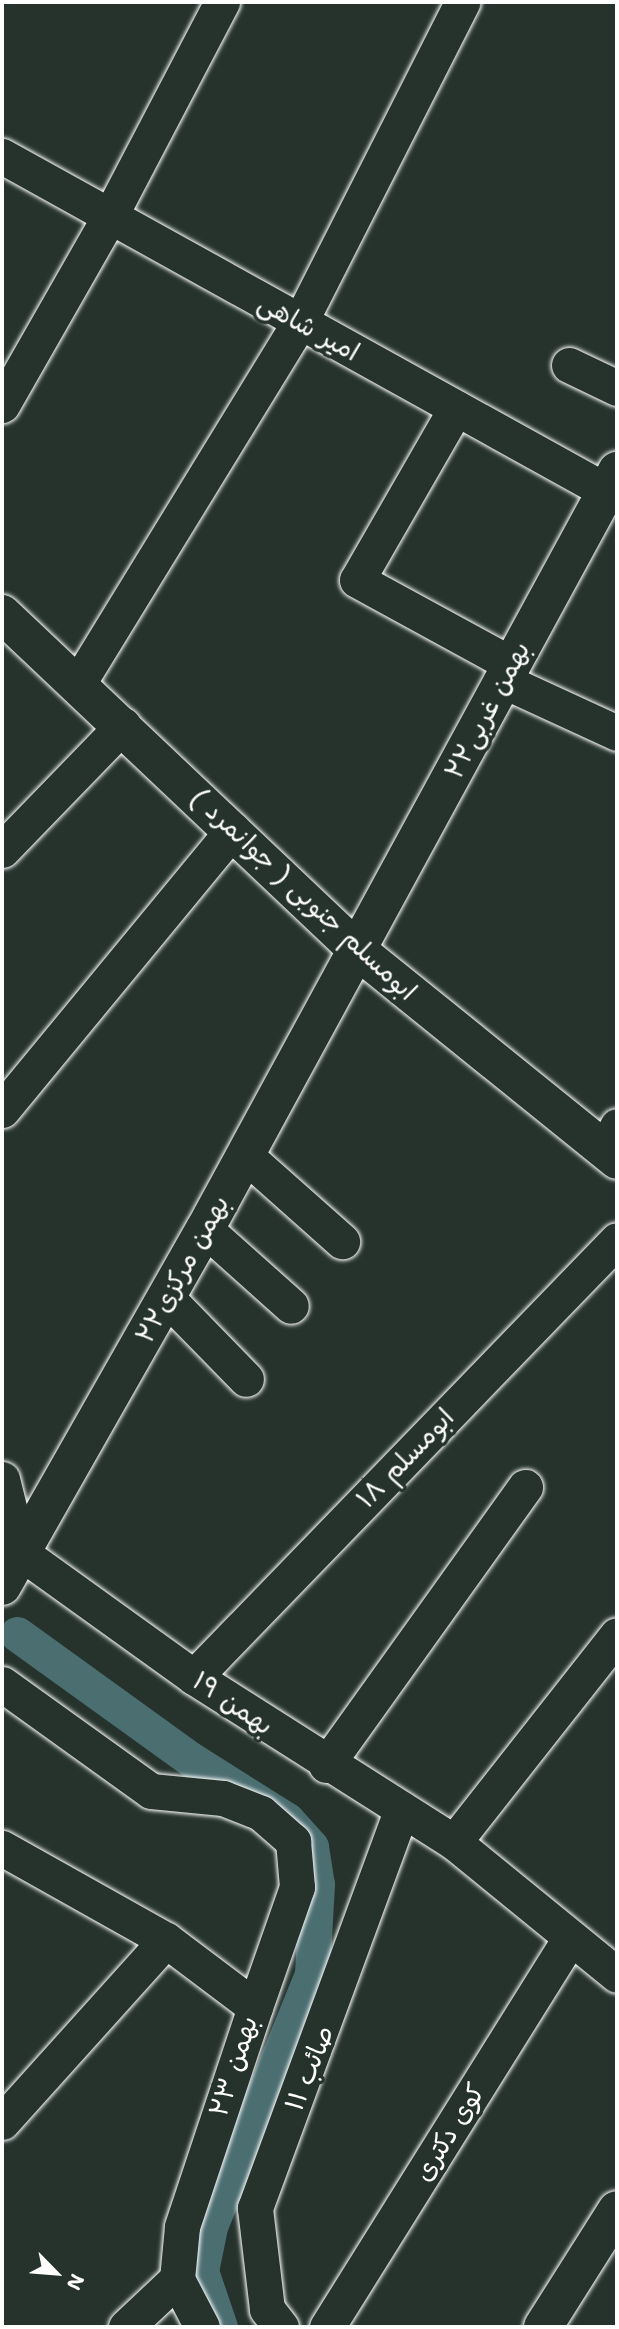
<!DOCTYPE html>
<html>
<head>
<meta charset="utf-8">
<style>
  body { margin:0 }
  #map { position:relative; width:619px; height:2329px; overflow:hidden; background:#26332d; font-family:"Shantell Sans","Playpen Sans Arabic",sans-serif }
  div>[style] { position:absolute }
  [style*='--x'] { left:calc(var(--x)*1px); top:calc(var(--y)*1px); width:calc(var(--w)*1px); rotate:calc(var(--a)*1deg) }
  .canal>* { height:35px; margin:-17.5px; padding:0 17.5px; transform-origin:17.5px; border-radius:17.5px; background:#4b6e71 }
  .roads { filter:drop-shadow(0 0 2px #fff) drop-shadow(0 0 2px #fff) }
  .minor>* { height:35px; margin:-17.5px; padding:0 17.5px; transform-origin:17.5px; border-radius:17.5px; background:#26332d }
  .tertiary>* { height:38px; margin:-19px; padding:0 19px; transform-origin:19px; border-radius:19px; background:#26332d }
  .secondary>* { height:38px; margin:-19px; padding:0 19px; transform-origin:19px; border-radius:19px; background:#26332d }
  span { translate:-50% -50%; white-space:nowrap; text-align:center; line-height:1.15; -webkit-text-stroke:7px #26332d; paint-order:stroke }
  .street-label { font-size:26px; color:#fff }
  .frame { position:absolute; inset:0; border:4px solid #fff; pointer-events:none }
  .north { position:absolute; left:21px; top:2238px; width:70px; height:70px; -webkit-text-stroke:5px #26332d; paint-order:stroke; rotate:115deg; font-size:19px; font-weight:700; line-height:28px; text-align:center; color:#fff }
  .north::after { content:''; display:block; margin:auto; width:24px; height:32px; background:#fff; clip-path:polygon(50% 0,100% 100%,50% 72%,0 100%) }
</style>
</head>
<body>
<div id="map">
  <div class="canal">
    <i style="--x:17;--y:1634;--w:216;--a:35.8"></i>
    <i style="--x:192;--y:1760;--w:112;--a:32.3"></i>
    <i style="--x:287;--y:1820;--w:36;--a:48"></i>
    <i style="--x:311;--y:1847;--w:37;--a:81"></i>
    <i style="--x:317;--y:1884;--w:90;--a:93.2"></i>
    <i style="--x:312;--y:1974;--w:273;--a:112"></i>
    <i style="--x:210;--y:2227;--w:45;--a:101.6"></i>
    <i style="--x:201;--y:2271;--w:59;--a:71.3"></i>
  </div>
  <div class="roads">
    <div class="minor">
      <i style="--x:2;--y:156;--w:703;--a:29.01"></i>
      <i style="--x:569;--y:365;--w:53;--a:25.6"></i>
      <i style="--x:2;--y:405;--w:218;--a:-60.3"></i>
      <i style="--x:110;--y:216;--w:242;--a:-62.4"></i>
      <i style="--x:456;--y:408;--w:198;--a:119.9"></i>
      <i style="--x:357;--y:580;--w:175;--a:28.6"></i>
      <i style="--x:504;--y:681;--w:124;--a:24.7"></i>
      <i style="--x:79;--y:682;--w:422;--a:-58.5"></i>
      <i style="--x:300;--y:322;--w:359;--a:-63.1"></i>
      <i style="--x:2;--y:850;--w:174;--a:-45.9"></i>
      <i style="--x:2;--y:1110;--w:363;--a:-50.5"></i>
      <i style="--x:605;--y:1149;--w:26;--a:-62"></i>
      <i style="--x:245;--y:1155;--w:130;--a:41.6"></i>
      <i style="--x:205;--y:1229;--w:115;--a:41.8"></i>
      <i style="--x:167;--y:1298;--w:113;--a:45.7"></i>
      <i style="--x:2;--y:1479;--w:75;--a:76.1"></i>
      <i style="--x:20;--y:1552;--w:214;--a:35.7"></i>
      <i style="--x:194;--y:1677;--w:308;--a:32.4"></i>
      <i style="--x:454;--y:1842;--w:210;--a:39.2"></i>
      <i style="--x:194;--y:1677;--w:608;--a:-45.93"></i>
      <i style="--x:2;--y:1684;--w:183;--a:35.7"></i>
      <i style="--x:151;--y:1791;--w:72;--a:5.6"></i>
      <i style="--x:223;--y:1798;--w:41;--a:21.5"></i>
      <i style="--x:261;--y:1813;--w:43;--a:41.2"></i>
      <i style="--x:293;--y:1841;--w:46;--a:85"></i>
      <i style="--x:297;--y:1887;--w:127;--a:109.3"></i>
      <i style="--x:326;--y:1765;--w:342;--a:-54.4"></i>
      <i style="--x:454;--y:1842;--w:263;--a:-51.8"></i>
      <i style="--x:2;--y:1848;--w:188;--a:29.3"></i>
      <i style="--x:166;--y:1940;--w:111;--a:37"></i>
      <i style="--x:255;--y:2007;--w:232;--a:108.4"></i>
      <i style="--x:182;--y:2227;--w:52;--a:95.5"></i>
      <i style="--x:177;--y:2279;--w:54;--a:62.5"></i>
      <i style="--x:2;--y:2122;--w:245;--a:-48"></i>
      <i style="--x:126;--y:2327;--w:70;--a:-43.3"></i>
      <i style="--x:281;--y:2327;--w:23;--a:-128"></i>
      <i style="--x:267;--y:2309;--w:102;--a:-96.8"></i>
      <i style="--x:255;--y:2208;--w:425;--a:-69.8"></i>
      <i style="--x:327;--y:2327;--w:459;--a:-58"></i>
    </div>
    <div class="tertiary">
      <i style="--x:2;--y:1586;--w:411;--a:-60.4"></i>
      <i style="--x:205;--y:1229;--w:863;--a:-61.47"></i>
      <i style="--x:543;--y:2327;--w:138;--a:-57.7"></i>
    </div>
    <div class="secondary">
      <i style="--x:2;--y:614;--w:489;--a:43.4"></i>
      <i style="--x:357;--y:950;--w:334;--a:38.9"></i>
    </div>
  </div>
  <div class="street-label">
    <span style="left:309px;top:327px;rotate:29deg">امیر شاهی</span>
    <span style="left:487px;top:710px;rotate:-62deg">۲۲بهمن غربی</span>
    <span style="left:304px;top:894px;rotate:43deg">ابومسلم جنوبی ( جوانمرد )</span>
    <span style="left:182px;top:1269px;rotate:-61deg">۲۲بهمن مرکزی</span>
    <span style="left:405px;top:1458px;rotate:-46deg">ابومسلم ۱۸</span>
    <span style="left:233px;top:1703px;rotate:34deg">بهمن ۱۹</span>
    <span style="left:233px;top:2066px;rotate:-72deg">بهمن ۲۳</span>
    <span style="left:309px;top:2068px;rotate:-68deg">صائب ۱۱</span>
    <span style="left:449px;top:2132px;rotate:-58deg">کوی دکتری</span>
  </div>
  <div class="frame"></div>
  <div class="north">N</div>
</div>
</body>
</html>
